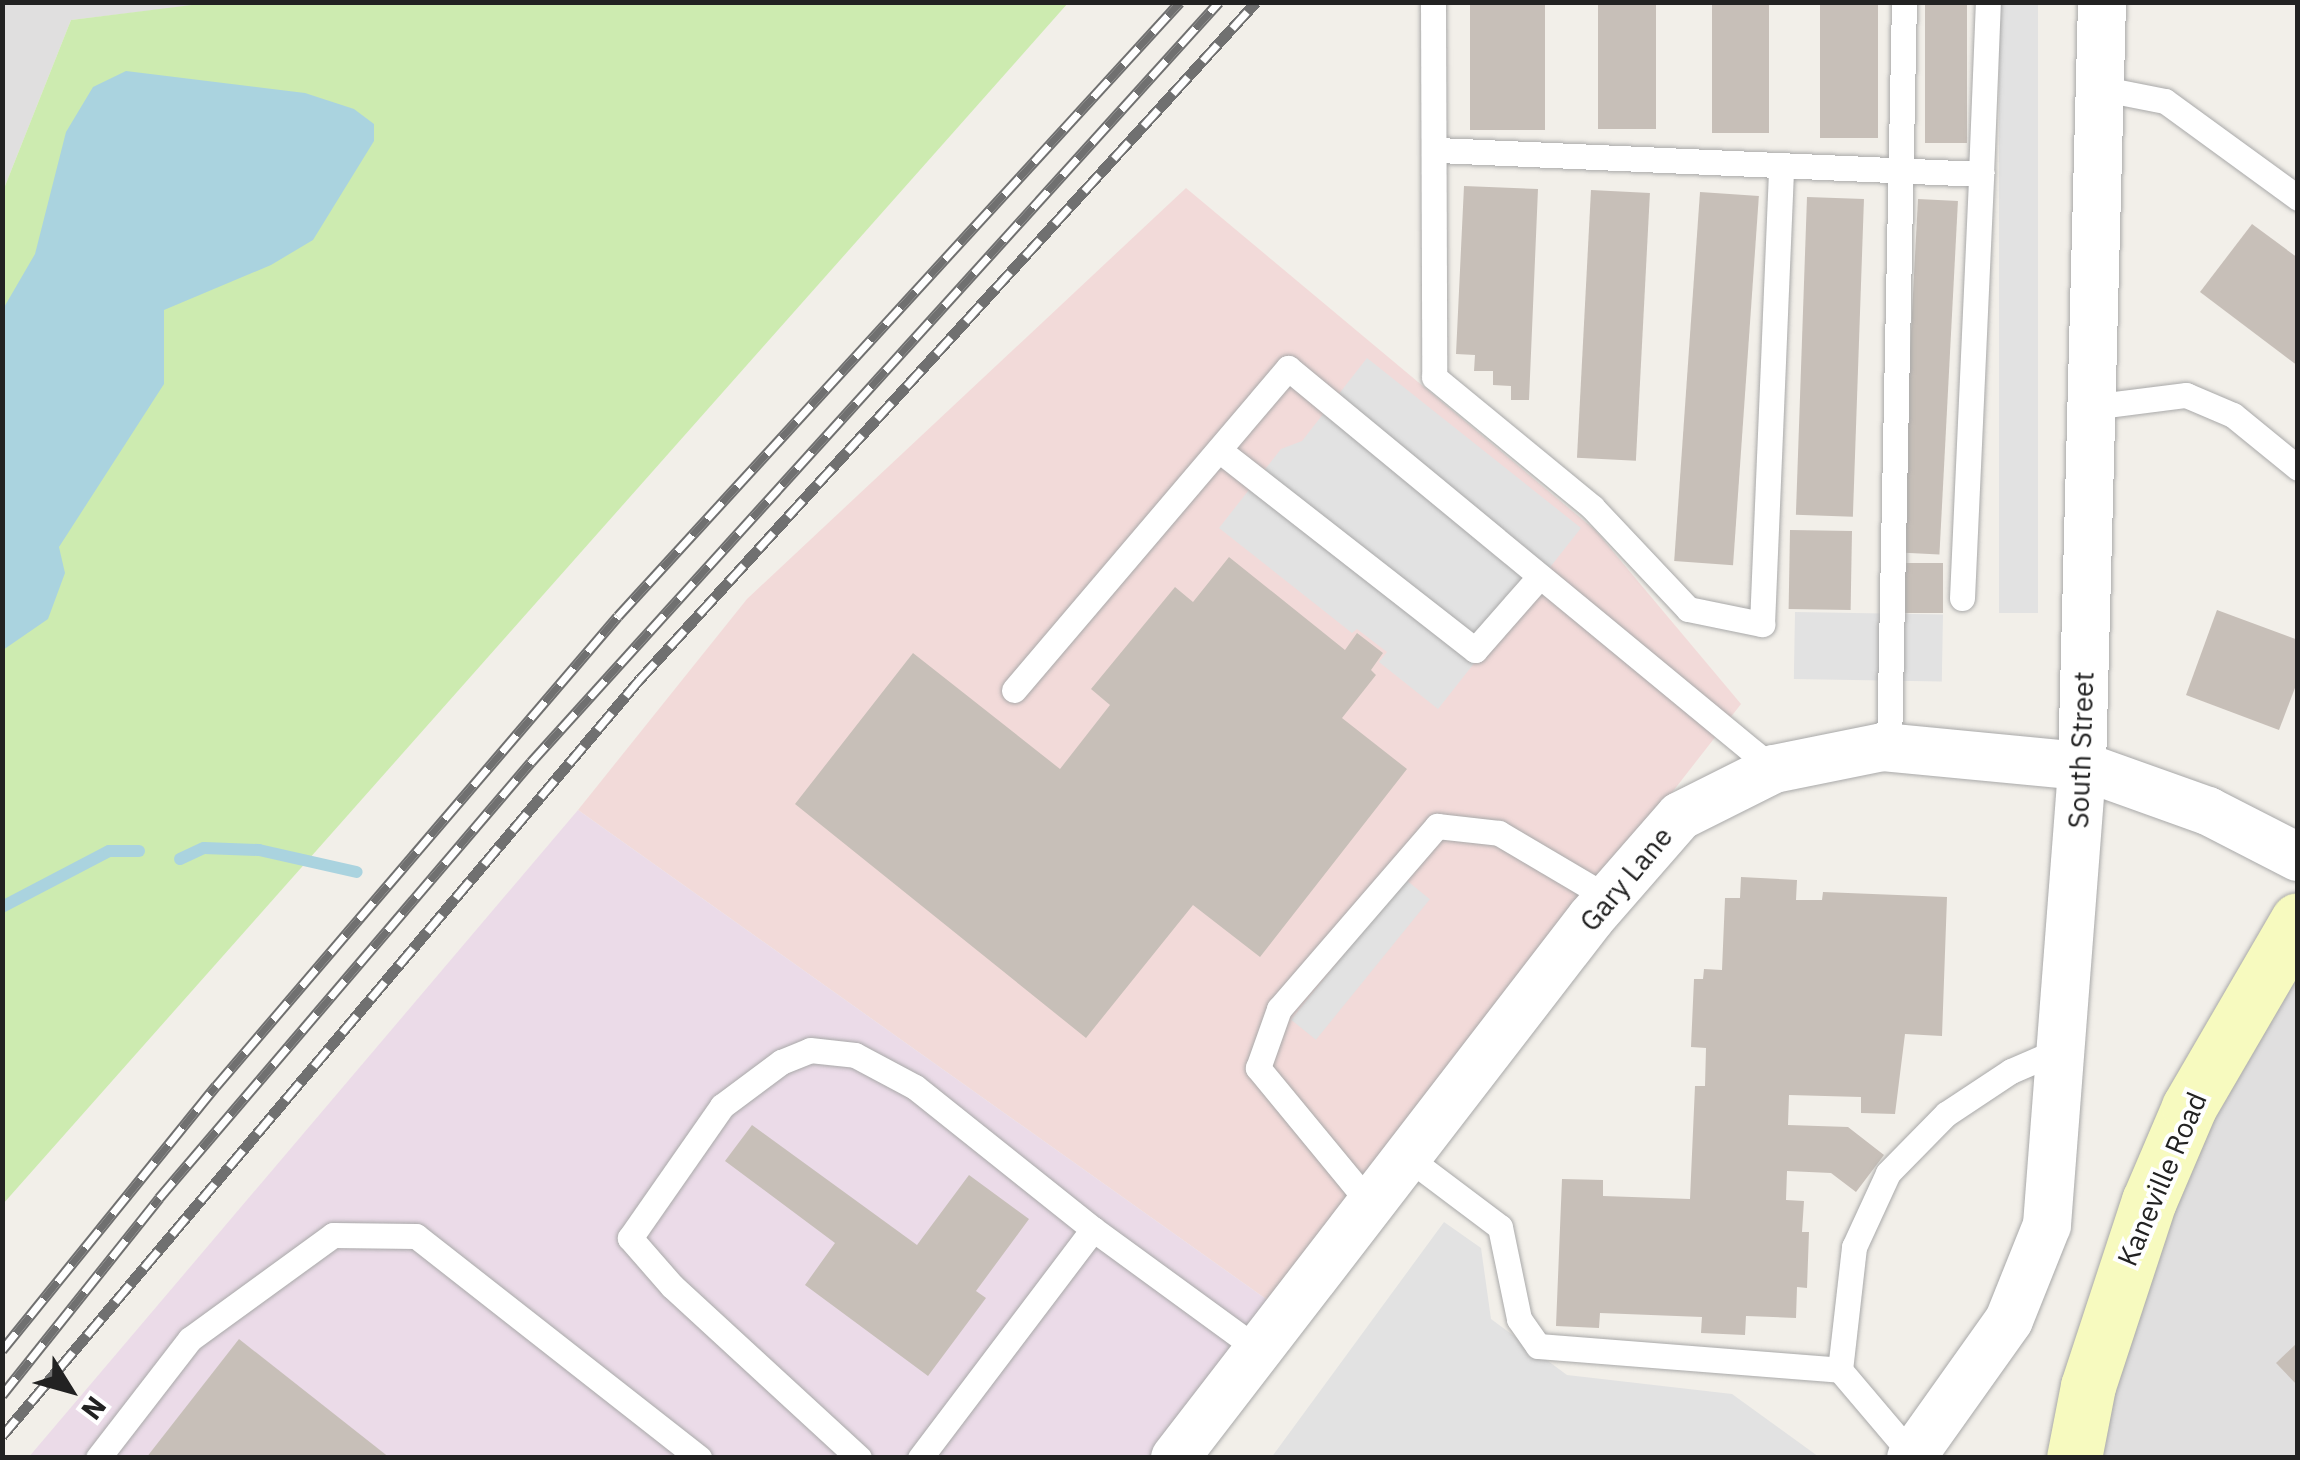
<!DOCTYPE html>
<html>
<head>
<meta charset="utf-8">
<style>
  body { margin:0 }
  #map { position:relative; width:2300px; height:1460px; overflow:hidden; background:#f2efe9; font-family:"IBM Plex Sans",sans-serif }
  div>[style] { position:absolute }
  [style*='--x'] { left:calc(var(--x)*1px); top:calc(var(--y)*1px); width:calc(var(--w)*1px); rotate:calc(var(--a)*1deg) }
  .residential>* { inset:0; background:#e0dfdf }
  .commercial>* { inset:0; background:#f2dad9 }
  .industrial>* { inset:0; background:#ebdbe8 }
  .grass>* { inset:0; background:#cdebb0 }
  .parking>* { inset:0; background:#e2e2e2; transform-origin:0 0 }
  .water>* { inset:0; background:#aad3df }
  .stream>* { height:12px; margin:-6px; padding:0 6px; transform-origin:6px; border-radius:6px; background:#aad3df }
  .building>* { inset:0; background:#c7bfb8; transform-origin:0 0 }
  .roads { filter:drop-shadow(0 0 2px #a9a9a9) drop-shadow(0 0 2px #a9a9a9) }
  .service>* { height:25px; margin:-12.5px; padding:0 12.5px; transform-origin:12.5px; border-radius:12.5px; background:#fff }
  .minor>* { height:48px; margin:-24px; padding:0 24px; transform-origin:24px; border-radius:24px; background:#fff }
  .secondary>* { height:55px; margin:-27.5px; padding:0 27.5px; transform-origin:27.5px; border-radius:27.5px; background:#f7fabf }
  .rail>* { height:11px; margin-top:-5.5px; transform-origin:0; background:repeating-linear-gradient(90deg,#fff 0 22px,#707070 0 44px); box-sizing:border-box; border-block:2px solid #707070 }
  span { translate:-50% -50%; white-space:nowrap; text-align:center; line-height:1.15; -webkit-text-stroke:8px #fff; paint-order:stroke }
  .street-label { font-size:28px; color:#222 }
  .frame { position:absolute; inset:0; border:5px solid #222; pointer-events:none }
  .north { position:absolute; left:20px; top:1340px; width:100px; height:100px; -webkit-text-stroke:8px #fff; paint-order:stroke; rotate:127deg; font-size:28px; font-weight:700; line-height:40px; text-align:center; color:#222 }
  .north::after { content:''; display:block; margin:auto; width:35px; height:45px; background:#222; clip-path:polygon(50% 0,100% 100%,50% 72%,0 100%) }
</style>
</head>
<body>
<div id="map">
  <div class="residential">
    <i style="clip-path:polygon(3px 3px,215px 3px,71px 20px,3px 191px)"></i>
    <i style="clip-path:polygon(2297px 962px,2297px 1457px,2091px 1458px,2187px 1156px)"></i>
  </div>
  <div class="commercial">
    <i style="clip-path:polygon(1186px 188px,1595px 530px,1741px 704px,1273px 1304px,578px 810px,747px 599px)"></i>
  </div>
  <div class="industrial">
    <i style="clip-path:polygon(578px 810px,1273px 1304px,1160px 1457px,28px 1458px)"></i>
  </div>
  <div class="grass">
    <i style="clip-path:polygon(216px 2px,1068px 3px,3px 1204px,3px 191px,71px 20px)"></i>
  </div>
  <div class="parking">
    <i style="left:1999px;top:3px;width:39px;height:610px"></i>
    <i style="clip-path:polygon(1367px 358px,1581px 528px,1438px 709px,1379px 662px,1387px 652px,1357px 629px,1352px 633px,1219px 528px,1281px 449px,1302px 441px)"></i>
    <i style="left:1795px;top:612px;width:148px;height:67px;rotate:1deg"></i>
    <i style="left:1405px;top:879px;width:32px;height:181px;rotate:39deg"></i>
    <i style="clip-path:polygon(1444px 1222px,1481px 1248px,1491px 1319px,1567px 1375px,1732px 1394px,1819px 1457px,1271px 1458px)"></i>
  </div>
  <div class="water">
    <i style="clip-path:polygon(126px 71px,305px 93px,354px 109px,374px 124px,374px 141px,313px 240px,271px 265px,164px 310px,164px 384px,59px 547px,65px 573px,48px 619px,3px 650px,3px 309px,35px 254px,66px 132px,93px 87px)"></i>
  </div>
  <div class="stream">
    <i style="--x:180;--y:859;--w:26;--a:-25"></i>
    <i style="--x:204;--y:848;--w:55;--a:2.1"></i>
    <i style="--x:259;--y:850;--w:100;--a:12.7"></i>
    <i style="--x:2;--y:907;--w:121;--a:-27.6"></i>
    <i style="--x:109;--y:851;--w:30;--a:0"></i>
  </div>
  <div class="building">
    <i style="left:1470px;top:2px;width:75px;height:128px"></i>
    <i style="left:1598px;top:2px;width:58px;height:127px"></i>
    <i style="left:1712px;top:2px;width:57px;height:131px"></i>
    <i style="left:1820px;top:2px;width:58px;height:136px"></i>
    <i style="left:1925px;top:2px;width:42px;height:141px"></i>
    <i style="clip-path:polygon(1464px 186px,1538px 189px,1529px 400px,1511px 400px,1511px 386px,1493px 385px,1493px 371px,1474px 371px,1475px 355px,1456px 354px)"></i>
    <i style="left:1591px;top:190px;width:59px;height:268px;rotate:3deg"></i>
    <i style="left:1700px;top:192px;width:59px;height:370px;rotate:4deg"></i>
    <i style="left:1807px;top:197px;width:57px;height:318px;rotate:2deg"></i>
    <i style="left:1918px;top:199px;width:40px;height:354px;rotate:3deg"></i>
    <i style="clip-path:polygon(2252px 224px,2298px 258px,2298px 366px,2200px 292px)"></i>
    <i style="left:1790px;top:530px;width:62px;height:79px;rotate:1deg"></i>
    <i style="clip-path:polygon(1229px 557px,1345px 650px,1357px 633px,1383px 653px,1371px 670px,1376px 675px,1342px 718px,1407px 769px,1260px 957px,1193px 905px,1086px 1038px,795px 804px,913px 653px,1060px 769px,1110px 705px,1091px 689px,1175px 587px,1193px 602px)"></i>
    <i style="left:1904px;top:563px;width:39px;height:50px"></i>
    <i style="clip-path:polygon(2217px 610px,2298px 640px,2298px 680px,2279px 730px,2186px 695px)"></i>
    <i style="clip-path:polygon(1741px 877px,1797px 880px,1796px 900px,1822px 900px,1823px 892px,1947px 897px,1942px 1036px,1905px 1034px,1895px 1114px,1861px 1113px,1861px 1097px,1789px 1095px,1788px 1125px,1848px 1127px,1884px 1155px,1856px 1192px,1831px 1173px,1787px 1171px,1786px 1200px,1804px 1201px,1802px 1232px,1809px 1232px,1807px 1288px,1797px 1287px,1796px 1318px,1746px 1316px,1745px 1335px,1701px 1333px,1702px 1317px,1600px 1313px,1599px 1328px,1556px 1326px,1562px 1179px,1603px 1180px,1603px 1196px,1690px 1199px,1695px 1086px,1705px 1086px,1706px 1048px,1691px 1047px,1694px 979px,1703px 979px,1704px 969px,1722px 970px,1725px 898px,1740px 898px)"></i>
    <i style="clip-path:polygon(752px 1125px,917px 1245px,969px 1175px,1029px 1219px,976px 1291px,986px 1298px,928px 1376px,805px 1285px,835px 1243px,725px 1161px)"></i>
    <i style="clip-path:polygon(239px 1339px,390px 1458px,146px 1458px)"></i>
    <i style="clip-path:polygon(2298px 1342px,2298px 1386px,2276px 1363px)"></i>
  </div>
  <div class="roads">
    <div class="service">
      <i style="--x:1433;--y:2;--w:375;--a:89.8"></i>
      <i style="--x:1434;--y:377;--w:205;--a:39.4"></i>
      <i style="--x:1592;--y:507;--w:140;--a:46.7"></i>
      <i style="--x:1688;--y:609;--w:76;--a:11.5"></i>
      <i style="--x:1762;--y:624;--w:457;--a:-87.6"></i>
      <i style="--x:2099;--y:88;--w:67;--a:11.1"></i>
      <i style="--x:2165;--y:101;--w:165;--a:36.1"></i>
      <i style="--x:1438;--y:150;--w:544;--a:2.53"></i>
      <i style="--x:1981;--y:174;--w:172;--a:-87.7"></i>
      <i style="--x:2091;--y:407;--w:96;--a:-7.2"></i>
      <i style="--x:2186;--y:395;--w:51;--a:23.1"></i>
      <i style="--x:2233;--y:415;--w:84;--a:39.2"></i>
      <i style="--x:1219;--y:450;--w:325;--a:38"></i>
      <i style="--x:1475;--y:650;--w:98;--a:-48.7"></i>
      <i style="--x:1962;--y:598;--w:424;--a:-87.4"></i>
      <i style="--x:1014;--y:690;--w:423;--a:-49.6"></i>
      <i style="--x:1288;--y:368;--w:630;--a:39.53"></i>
      <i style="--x:1889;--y:747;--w:745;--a:-88.85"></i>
      <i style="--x:1407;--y:1157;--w:116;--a:37"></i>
      <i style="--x:1500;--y:1227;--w:94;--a:78.3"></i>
      <i style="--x:1519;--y:1319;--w:33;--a:55"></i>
      <i style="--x:1538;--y:1346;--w:303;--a:4.5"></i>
      <i style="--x:1371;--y:1205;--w:178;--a:-129.5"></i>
      <i style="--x:1258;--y:1068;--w:63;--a:-70.4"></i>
      <i style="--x:1279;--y:1009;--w:242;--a:-49.2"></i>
      <i style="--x:1437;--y:826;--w:62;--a:6.4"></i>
      <i style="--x:1499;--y:833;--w:128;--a:30.6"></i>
      <i style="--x:1912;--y:1455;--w:111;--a:-130.3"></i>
      <i style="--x:1840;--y:1370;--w:124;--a:-83.5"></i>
      <i style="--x:1854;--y:1247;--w:81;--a:-65.3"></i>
      <i style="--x:1888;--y:1173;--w:83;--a:-45.5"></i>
      <i style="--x:1946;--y:1114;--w:78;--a:-33.5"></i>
      <i style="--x:2011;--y:1071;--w:56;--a:-23.3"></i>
      <i style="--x:98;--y:1458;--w:150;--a:-52.3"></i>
      <i style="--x:190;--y:1339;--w:177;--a:-36"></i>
      <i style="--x:333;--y:1235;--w:83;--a:0.7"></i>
      <i style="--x:416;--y:1236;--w:360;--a:38.1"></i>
      <i style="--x:859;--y:1458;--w:254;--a:-137.4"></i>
      <i style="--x:672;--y:1286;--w:64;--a:-131.2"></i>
      <i style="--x:630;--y:1238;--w:161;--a:-55.1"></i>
      <i style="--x:722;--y:1106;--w:74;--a:-36.7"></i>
      <i style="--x:781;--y:1062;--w:31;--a:-22"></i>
      <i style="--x:810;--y:1050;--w:45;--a:6.3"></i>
      <i style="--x:855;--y:1055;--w:68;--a:28.1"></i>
      <i style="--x:915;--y:1087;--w:228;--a:38.6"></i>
      <i style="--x:920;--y:1458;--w:287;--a:-52.9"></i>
      <i style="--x:1093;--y:1229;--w:205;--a:36.1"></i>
    </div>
    <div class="minor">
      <i style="--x:1175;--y:1458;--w:682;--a:-52.39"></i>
      <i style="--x:1591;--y:918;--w:135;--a:-48.9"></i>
      <i style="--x:1680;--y:816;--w:105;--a:-26.6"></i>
      <i style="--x:1774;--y:769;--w:111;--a:-11.4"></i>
      <i style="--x:1883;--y:747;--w:200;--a:5.5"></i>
      <i style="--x:2082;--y:766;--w:134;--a:19.7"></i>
      <i style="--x:2208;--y:811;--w:101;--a:27.1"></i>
      <i style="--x:1911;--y:1458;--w:169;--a:-54.6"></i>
      <i style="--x:2009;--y:1320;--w:102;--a:-68.2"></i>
      <i style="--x:2047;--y:1225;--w:460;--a:-85.6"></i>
      <i style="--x:2082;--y:766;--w:764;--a:-88.5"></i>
    </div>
    <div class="secondary">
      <i style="--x:2074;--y:1458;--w:73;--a:-79"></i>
      <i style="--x:2088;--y:1386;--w:195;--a:-71.8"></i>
      <i style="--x:2149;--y:1201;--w:102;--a:-66.9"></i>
      <i style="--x:2189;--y:1107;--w:216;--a:-59.8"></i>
    </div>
  </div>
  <div class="rail">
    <i style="--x:2;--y:1350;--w:340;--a:-51"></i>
    <i style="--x:216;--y:1086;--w:618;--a:-49.46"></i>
    <i style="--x:618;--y:616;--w:832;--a:-47.53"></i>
    <i style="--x:2;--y:1395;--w:252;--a:-51.4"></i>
    <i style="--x:159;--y:1198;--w:573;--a:-49.53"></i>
    <i style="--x:531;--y:762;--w:1025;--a:-47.85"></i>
    <i style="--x:2;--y:1436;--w:990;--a:-49.88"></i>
    <i style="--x:640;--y:679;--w:915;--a:-47.7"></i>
  </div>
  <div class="street-label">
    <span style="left:2081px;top:750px;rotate:-88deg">South Street</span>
    <span style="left:1626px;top:879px;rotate:-50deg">Gary Lane</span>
    <span style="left:2162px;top:1179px;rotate:-67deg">Kaneville Road</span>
  </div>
  <div class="frame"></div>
  <div class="north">N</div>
</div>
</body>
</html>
